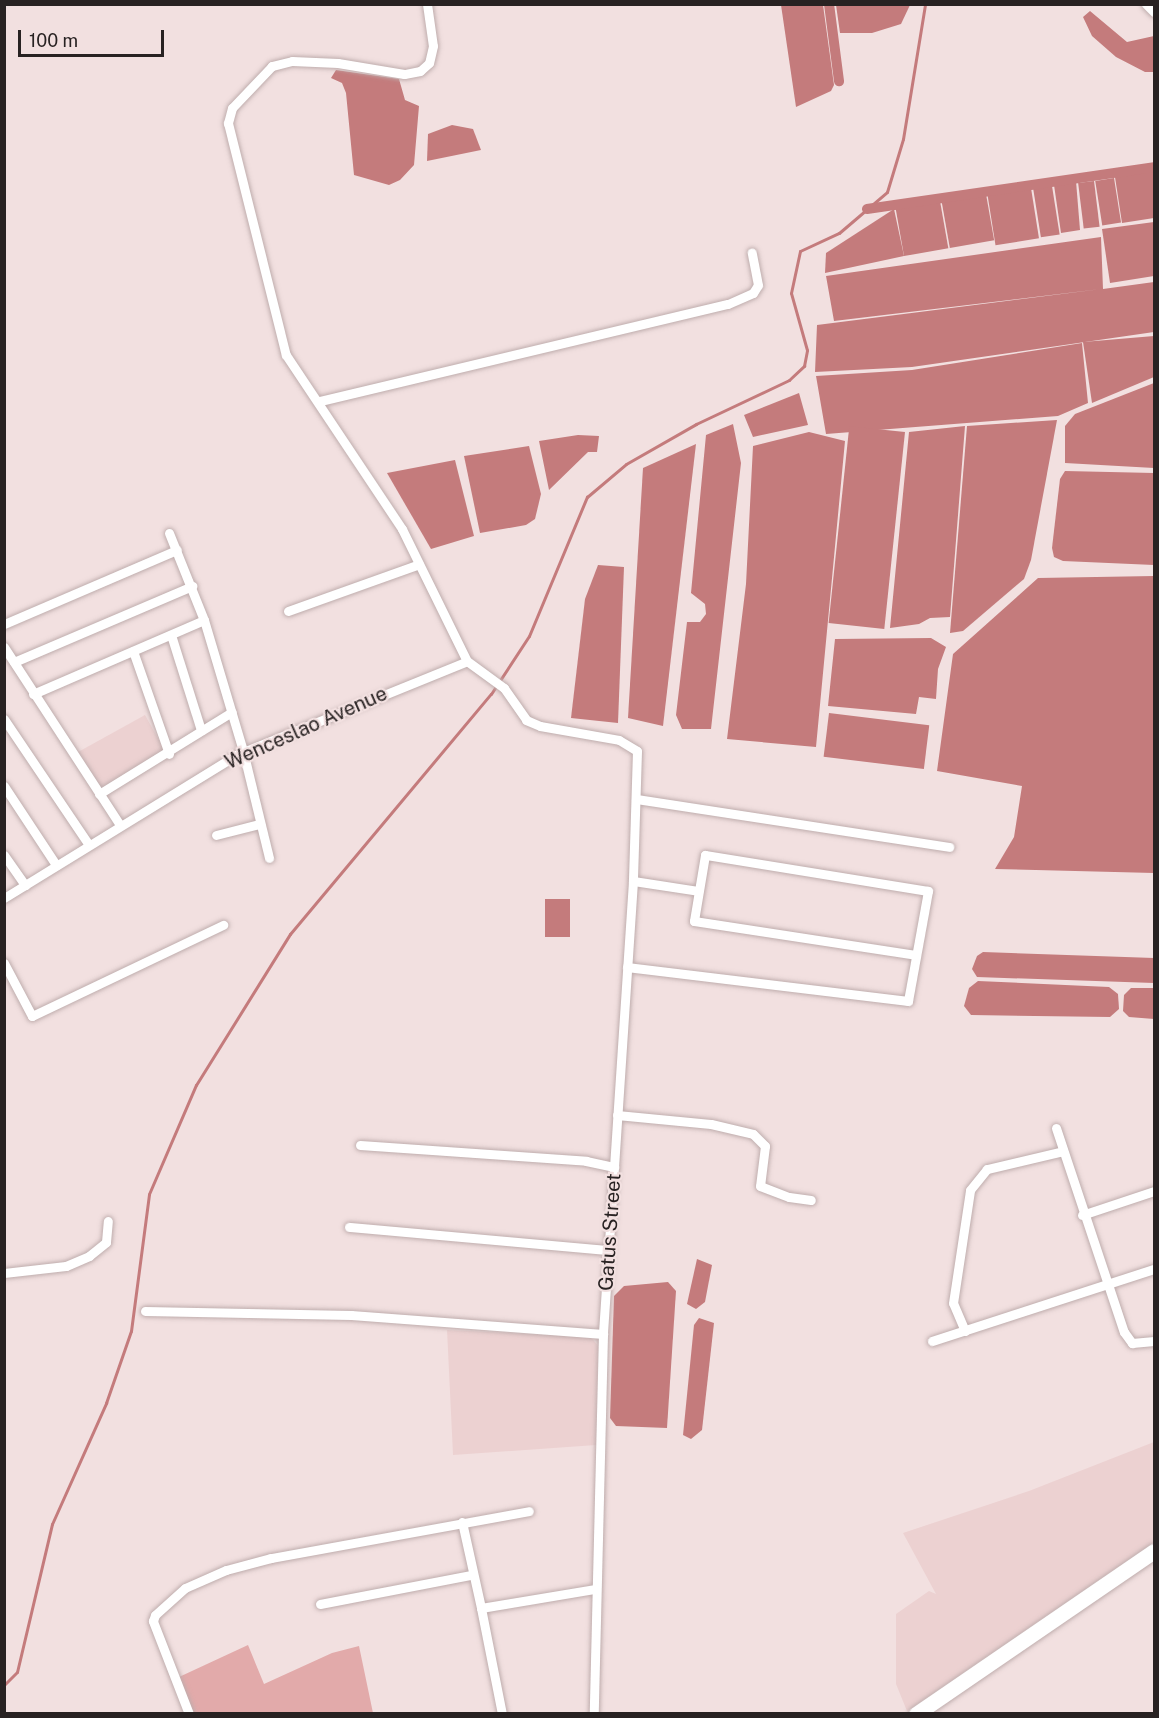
<!DOCTYPE html>
<html>
<head>
<meta charset="utf-8">
<style>
  body { margin:0 }
  #map { position:relative; width:1159px; height:1718px; overflow:hidden; background:#f2e0e0; font-family:"Public Sans",sans-serif }
  div>[style] { position:absolute }
  [style*='--x'] { left:calc(var(--x)*1px); top:calc(var(--y)*1px); width:calc(var(--w)*1px); rotate:calc(var(--a)*1deg) }
  .built>* { inset:0; background:#ecd1d1; transform-origin:0 0 }
  .green>* { inset:0; background:#e2aaaa }
  .water>* { inset:0; background:#c47b7c; transform-origin:0 0 }
  .stream>* { height:3px; margin:-1.5px; padding:0 1.5px; transform-origin:1.5px; border-radius:1.5px; background:#c47b7c }
  .canal>* { height:10px; margin:-5px; padding:0 5px; transform-origin:5px; border-radius:5px; background:#c47b7c }
  .roads { filter:drop-shadow(0 0 2px #bfadad) drop-shadow(0 0 2px #bfadad) }
  .minor>* { height:9px; margin:-4.5px; padding:0 4.5px; transform-origin:4.5px; border-radius:4.5px; background:#fff }
  .primary>* { height:15px; margin:-7.5px; padding:0 7.5px; transform-origin:7.5px; border-radius:7.5px; background:#fff }
  span { translate:-50% -50%; white-space:nowrap; text-align:center; line-height:1.15; -webkit-text-stroke:4.5px #f2e0e0; paint-order:stroke }
  .street-label { font-size:20px; color:#282222 }
  .frame { position:absolute; inset:0; border:6px solid #282222; pointer-events:none }
  .scale { position:absolute; left:18px; top:30px; width:146px; height:27px; box-sizing:border-box; border:3px solid #282222; border-top:0; padding-left:8px; font-size:18px; line-height:21px; white-space:nowrap; color:#282222; -webkit-text-stroke:4px #f2e0e0; paint-order:stroke }
</style>
</head>
<body>
<div id="map">
  <div class="built">
    <i style="left:145px;top:715px;width:43px;height:77px;rotate:61deg"></i>
    <i style="clip-path:polygon(447px 1330px,591px 1337px,598px 1346px,596px 1445px,453px 1455px)"></i>
    <i style="clip-path:polygon(1154px 1442px,1154px 1542px,907px 1711px,896px 1684px,896px 1614px,929px 1591px,936px 1594px,903px 1533px,1029px 1491px)"></i>
  </div>
  <div class="green">
    <i style="clip-path:polygon(248px 1645px,264px 1684px,332px 1653px,359px 1646px,373px 1713px,193px 1713px,179px 1677px)"></i>
  </div>
  <div class="water">
    <i style="clip-path:polygon(781px 5px,823px 5px,834px 85px,831px 91px,796px 107px)"></i>
    <i style="clip-path:polygon(836px 5px,836px 4px,910px 5px,901px 24px,872px 33px,840px 33px)"></i>
    <i style="clip-path:polygon(1090px 11px,1127px 42px,1154px 36px,1154px 72px,1145px 72px,1116px 57px,1092px 36px,1083px 17px)"></i>
    <i style="clip-path:polygon(336px 70px,399px 79px,405px 100px,419px 106px,414px 165px,400px 180px,389px 185px,354px 175px,346px 93px,342px 83px,331px 78px)"></i>
    <i style="clip-path:polygon(452px 125px,473px 129px,481px 150px,427px 161px,428px 134px)"></i>
    <i style="clip-path:polygon(1154px 171px,1154px 218px,1122px 223px,1115px 177px)"></i>
    <i style="left:1114px;top:178px;width:45px;height:19px;rotate:81deg"></i>
    <i style="clip-path:polygon(1076px 181px,1080px 230px,1061px 233px,1054px 185px)"></i>
    <i style="left:1094px;top:181px;width:46px;height:16px;rotate:83deg"></i>
    <i style="left:1052px;top:186px;width:49px;height:19px;rotate:81deg"></i>
    <i style="left:1031px;top:188px;width:51px;height:44px;rotate:81deg"></i>
    <i style="left:986px;top:194px;width:47px;height:45px;rotate:80deg"></i>
    <i style="left:940px;top:201px;width:48px;height:45px;rotate:80deg"></i>
    <i style="clip-path:polygon(894px 209px,904px 256px,825px 273px,826px 253px)"></i>
    <i style="clip-path:polygon(1154px 222px,1154px 276px,1110px 283px,1102px 229px)"></i>
    <i style="clip-path:polygon(1101px 237px,1103px 289px,1154px 282px,1154px 332px,912px 367px,815px 372px,817px 325px,1101px 289px,834px 321px,826px 276px)"></i>
    <i style="clip-path:polygon(1154px 336px,1154px 377px,1092px 403px,1083px 342px)"></i>
    <i style="clip-path:polygon(1082px 343px,1088px 403px,1058px 416px,826px 434px,816px 376px,912px 370px)"></i>
    <i style="clip-path:polygon(1154px 383px,1154px 468px,1065px 463px,1065px 426px,1075px 414px)"></i>
    <i style="clip-path:polygon(799px 393px,808px 425px,753px 437px,744px 415px)"></i>
    <i style="clip-path:polygon(1057px 420px,1031px 560px,1024px 579px,963px 631px,950px 633px,967px 426px)"></i>
    <i style="clip-path:polygon(733px 424px,741px 463px,711px 729px,682px 729px,676px 715px,687px 622px,700px 622px,706px 614px,705px 604px,691px 593px,706px 435px)"></i>
    <i style="clip-path:polygon(965px 426px,950px 617px,930px 618px,919px 624px,890px 628px,909px 432px)"></i>
    <i style="clip-path:polygon(809px 432px,845px 441px,816px 747px,727px 739px,746px 584px,753px 446px)"></i>
    <i style="left:905px;top:432px;width:198px;height:56px;rotate:96deg"></i>
    <i style="clip-path:polygon(578px 435px,599px 436px,597px 452px,588px 452px,549px 490px,539px 441px)"></i>
    <i style="clip-path:polygon(696px 444px,663px 726px,628px 718px,643px 468px)"></i>
    <i style="clip-path:polygon(529px 446px,541px 494px,535px 519px,526px 525px,480px 533px,464px 456px)"></i>
    <i style="clip-path:polygon(455px 460px,474px 536px,431px 549px,387px 473px)"></i>
    <i style="clip-path:polygon(1065px 471px,1154px 473px,1154px 565px,1063px 561px,1054px 557px,1052px 548px,1060px 479px)"></i>
    <i style="clip-path:polygon(598px 565px,624px 567px,618px 723px,571px 718px,585px 599px)"></i>
    <i style="clip-path:polygon(1154px 576px,1154px 873px,995px 869px,1014px 837px,1022px 786px,937px 771px,953px 654px,1038px 578px)"></i>
    <i style="clip-path:polygon(931px 638px,946px 647px,938px 669px,936px 699px,919px 697px,916px 714px,828px 706px,835px 639px)"></i>
    <i style="left:829px;top:713px;width:101px;height:44px;rotate:7deg"></i>
    <i style="left:545px;top:899px;width:25px;height:38px"></i>
    <i style="clip-path:polygon(983px 952px,1154px 958px,1154px 983px,977px 977px,972px 969px,977px 956px)"></i>
    <i style="clip-path:polygon(978px 981px,1109px 987px,1118px 994px,1119px 1009px,1110px 1017px,971px 1015px,964px 1006px,969px 988px)"></i>
    <i style="clip-path:polygon(1131px 988px,1154px 988px,1154px 1019px,1129px 1017px,1123px 1011px,1124px 995px)"></i>
    <i style="clip-path:polygon(697px 1259px,712px 1265px,705px 1302px,696px 1309px,687px 1304px)"></i>
    <i style="clip-path:polygon(668px 1282px,676px 1291px,667px 1428px,616px 1426px,610px 1418px,614px 1296px,624px 1286px)"></i>
    <i style="clip-path:polygon(699px 1318px,714px 1323px,702px 1430px,691px 1439px,683px 1435px,694px 1325px)"></i>
  </div>
  <div class="stream">
    <i style="--x:4;--y:1685;--w:18;--a:-45"></i>
    <i style="--x:17;--y:1672;--w:152;--a:-76.7"></i>
    <i style="--x:52;--y:1524;--w:133;--a:-65.9"></i>
    <i style="--x:106;--y:1403;--w:76;--a:-70.9"></i>
    <i style="--x:131;--y:1331;--w:138;--a:-82.5"></i>
    <i style="--x:149;--y:1194;--w:119;--a:-66.7"></i>
    <i style="--x:196;--y:1085;--w:178;--a:-58.1"></i>
    <i style="--x:290;--y:934;--w:313;--a:-50.1"></i>
    <i style="--x:491;--y:694;--w:69;--a:-56.8"></i>
    <i style="--x:529;--y:636;--w:151;--a:-67.4"></i>
    <i style="--x:587;--y:497;--w:51;--a:-40.2"></i>
    <i style="--x:626;--y:464;--w:81;--a:-29.7"></i>
    <i style="--x:696;--y:424;--w:103;--a:-25.3"></i>
    <i style="--x:789;--y:380;--w:21;--a:-43"></i>
    <i style="--x:804;--y:366;--w:16;--a:-79"></i>
    <i style="--x:807;--y:350;--w:59;--a:-105.7"></i>
    <i style="--x:791;--y:293;--w:43;--a:-77.9"></i>
    <i style="--x:800;--y:251;--w:43;--a:-24.8"></i>
    <i style="--x:839;--y:233;--w:63;--a:-40.5"></i>
    <i style="--x:887;--y:192;--w:55;--a:-73.2"></i>
    <i style="--x:903;--y:139;--w:137;--a:-80.7"></i>
  </div>
  <div class="canal">
    <i style="--x:829;--y:4;--w:78;--a:82.6"></i>
    <i style="--x:1154;--y:4;--w:1;--a:90"></i>
    <i style="--x:867;--y:209;--w:290;--a:-8.3"></i>
  </div>
  <div class="roads">
    <div class="minor">
      <i style="--x:427;--y:4;--w:42;--a:81.9"></i>
      <i style="--x:433;--y:46;--w:17;--a:103"></i>
      <i style="--x:429;--y:63;--w:12;--a:138"></i>
      <i style="--x:420;--y:71;--w:16;--a:169"></i>
      <i style="--x:404;--y:74;--w:67;--a:-170.5"></i>
      <i style="--x:338;--y:63;--w:46;--a:-177.5"></i>
      <i style="--x:292;--y:61;--w:21;--a:166"></i>
      <i style="--x:272;--y:66;--w:58;--a:133.6"></i>
      <i style="--x:232;--y:108;--w:16;--a:105"></i>
      <i style="--x:228;--y:123;--w:239;--a:76"></i>
      <i style="--x:286;--y:355;--w:209;--a:56.3"></i>
      <i style="--x:402;--y:529;--w:147;--a:63.8"></i>
      <i style="--x:1146;--y:4;--w:11;--a:45"></i>
      <i style="--x:320;--y:401;--w:419;--a:-13.4"></i>
      <i style="--x:728;--y:304;--w:27;--a:-24"></i>
      <i style="--x:753;--y:293;--w:9;--a:-58"></i>
      <i style="--x:758;--y:285;--w:33;--a:-101"></i>
      <i style="--x:169;--y:533;--w:94;--a:68.1"></i>
      <i style="--x:204;--y:620;--w:137;--a:73.4"></i>
      <i style="--x:243;--y:751;--w:110;--a:76.3"></i>
      <i style="--x:288;--y:611;--w:139;--a:-19.7"></i>
      <i style="--x:4;--y:624;--w:188;--a:-23.2"></i>
      <i style="--x:171;--y:635;--w:100;--a:72.5"></i>
      <i style="--x:4;--y:647;--w:212;--a:56.9"></i>
      <i style="--x:133;--y:651;--w:109;--a:70.7"></i>
      <i style="--x:14;--y:662;--w:194;--a:-23.1"></i>
      <i style="--x:33;--y:694;--w:186;--a:-23.4"></i>
      <i style="--x:4;--y:719;--w:152;--a:56"></i>
      <i style="--x:4;--y:786;--w:95;--a:56.6"></i>
      <i style="--x:99;--y:794;--w:156;--a:-31.7"></i>
      <i style="--x:636;--y:799;--w:317;--a:8.7"></i>
      <i style="--x:216;--y:835;--w:44;--a:-14.3"></i>
      <i style="--x:4;--y:855;--w:37;--a:55"></i>
      <i style="--x:633;--y:881;--w:66;--a:8.7"></i>
      <i style="--x:4;--y:898;--w:273;--a:-31.6"></i>
      <i style="--x:236;--y:755;--w:249;--a:-22.1"></i>
      <i style="--x:467;--y:661;--w:46;--a:36.1"></i>
      <i style="--x:504;--y:688;--w:39;--a:55"></i>
      <i style="--x:526;--y:720;--w:15;--a:23"></i>
      <i style="--x:540;--y:726;--w:80;--a:10"></i>
      <i style="--x:619;--y:740;--w:21;--a:31"></i>
      <i style="--x:637;--y:751;--w:130;--a:91.8"></i>
      <i style="--x:633;--y:881;--w:454;--a:93.8"></i>
      <i style="--x:603;--y:1334;--w:380;--a:91.4"></i>
      <i style="--x:4;--y:963;--w:60;--a:62.2"></i>
      <i style="--x:32;--y:1016;--w:212;--a:-25.5"></i>
      <i style="--x:627;--y:967;--w:283;--a:6.9"></i>
      <i style="--x:908;--y:1001;--w:112;--a:-79.7"></i>
      <i style="--x:928;--y:891;--w:226;--a:-170.8"></i>
      <i style="--x:705;--y:855;--w:67;--a:99.5"></i>
      <i style="--x:694;--y:921;--w:224;--a:8.7"></i>
      <i style="--x:617;--y:1115;--w:94;--a:5.5"></i>
      <i style="--x:711;--y:1124;--w:43;--a:13.4"></i>
      <i style="--x:753;--y:1134;--w:17;--a:45"></i>
      <i style="--x:765;--y:1146;--w:40;--a:97.1"></i>
      <i style="--x:760;--y:1186;--w:31;--a:21"></i>
      <i style="--x:789;--y:1197;--w:22;--a:8"></i>
      <i style="--x:1056;--y:1128;--w:215;--a:71.6"></i>
      <i style="--x:1124;--y:1332;--w:14;--a:54"></i>
      <i style="--x:1132;--y:1343;--w:22;--a:-5"></i>
      <i style="--x:360;--y:1145;--w:227;--a:4"></i>
      <i style="--x:586;--y:1161;--w:29;--a:12"></i>
      <i style="--x:1082;--y:1215;--w:76;--a:-18.4"></i>
      <i style="--x:349;--y:1227;--w:260;--a:5.1"></i>
      <i style="--x:4;--y:1273;--w:62;--a:-6.4"></i>
      <i style="--x:66;--y:1266;--w:25;--a:-23"></i>
      <i style="--x:89;--y:1256;--w:22;--a:-39"></i>
      <i style="--x:106;--y:1242;--w:21;--a:-85"></i>
      <i style="--x:145;--y:1311;--w:206;--a:1.1"></i>
      <i style="--x:351;--y:1315;--w:253;--a:4.3"></i>
      <i style="--x:965;--y:1331;--w:30;--a:-113"></i>
      <i style="--x:953;--y:1303;--w:114;--a:-81.4"></i>
      <i style="--x:970;--y:1190;--w:27;--a:-51"></i>
      <i style="--x:987;--y:1169;--w:78;--a:-13.3"></i>
      <i style="--x:932;--y:1341;--w:233;--a:-18"></i>
      <i style="--x:462;--y:1522;--w:88;--a:77.5"></i>
      <i style="--x:320;--y:1604;--w:154;--a:-10.9"></i>
      <i style="--x:189;--y:1714;--w:100;--a:-111.2"></i>
      <i style="--x:153;--y:1621;--w:6;--a:-72"></i>
      <i style="--x:155;--y:1615;--w:40;--a:-42"></i>
      <i style="--x:185;--y:1588;--w:45;--a:-23.7"></i>
      <i style="--x:226;--y:1570;--w:47;--a:-14.9"></i>
      <i style="--x:271;--y:1558;--w:262;--a:-10.3"></i>
      <i style="--x:502;--y:1714;--w:108;--a:-101.2"></i>
      <i style="--x:481;--y:1608;--w:116;--a:-9.5"></i>
    </div>
    <div class="primary">
      <i style="--x:916;--y:1714;--w:288;--a:-34.4"></i>
    </div>
  </div>
  <div class="street-label">
    <span style="left:306px;top:728px;rotate:-24deg">Wenceslao Avenue</span>
    <span style="left:610px;top:1232px;rotate:-86deg">Gatus Street</span>
  </div>
  <div class="frame"></div>
  <div class="scale">100 m</div>
</div>
</body>
</html>
